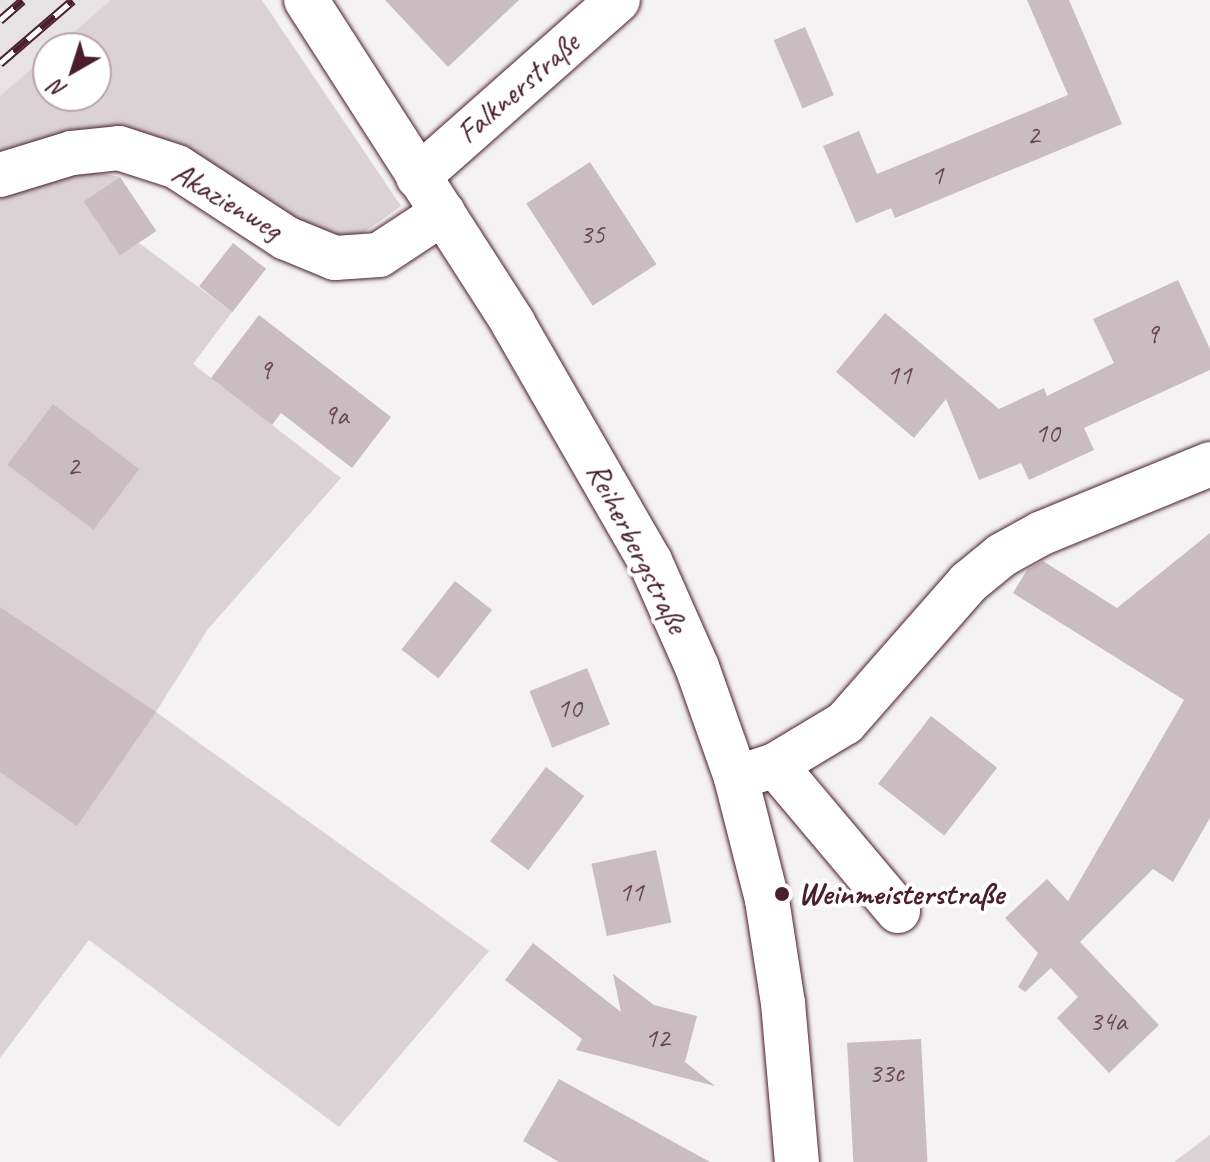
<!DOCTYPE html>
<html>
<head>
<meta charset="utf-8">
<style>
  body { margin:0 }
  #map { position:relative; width:1210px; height:1162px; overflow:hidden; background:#f4f2f2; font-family:Caveat,sans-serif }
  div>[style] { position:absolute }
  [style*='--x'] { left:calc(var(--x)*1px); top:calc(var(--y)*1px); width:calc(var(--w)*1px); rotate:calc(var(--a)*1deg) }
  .built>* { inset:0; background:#e7e2e3 }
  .green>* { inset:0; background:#dbd2d5 }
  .building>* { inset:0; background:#cabdc1; transform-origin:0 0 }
  .roads { filter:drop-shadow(0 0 2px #4a1f2b) drop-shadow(0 0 2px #4a1f2b) }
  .minor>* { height:44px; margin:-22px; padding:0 22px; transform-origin:22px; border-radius:22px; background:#fff }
  .rail>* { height:9px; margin-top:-4.5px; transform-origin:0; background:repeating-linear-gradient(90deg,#fff 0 18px,#4a1f2b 0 36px); box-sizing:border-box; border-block:2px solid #4a1f2b }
  .dots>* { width:22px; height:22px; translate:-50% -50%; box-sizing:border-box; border:4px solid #fff; border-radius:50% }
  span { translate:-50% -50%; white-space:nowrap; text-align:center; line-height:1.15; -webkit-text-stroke:8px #fff; paint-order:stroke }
  .number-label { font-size:28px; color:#6a4650 }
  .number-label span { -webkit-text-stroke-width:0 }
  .street-label { font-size:32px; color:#4a1f2b }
  .poi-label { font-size:32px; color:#4a1f2b; font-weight:700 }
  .left { translate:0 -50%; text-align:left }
  .north { position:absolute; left:32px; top:32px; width:80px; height:80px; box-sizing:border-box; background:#fff; border:2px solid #b7a5aa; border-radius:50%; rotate:219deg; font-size:22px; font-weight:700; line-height:32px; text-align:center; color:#4a1f2b }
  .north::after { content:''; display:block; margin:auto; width:28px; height:36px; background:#4a1f2b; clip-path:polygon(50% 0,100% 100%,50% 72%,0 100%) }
</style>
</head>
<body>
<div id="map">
  <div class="built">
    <i style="clip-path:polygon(0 0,111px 0,55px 48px,48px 48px,48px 54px,0 96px)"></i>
  </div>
  <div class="green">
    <i style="clip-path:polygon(111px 0,262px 0,401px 206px,353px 240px,294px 223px,182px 144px,130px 132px,0 160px,0 96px,48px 54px,48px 96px,96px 96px,96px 48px,55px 48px)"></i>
    <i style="clip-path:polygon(85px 170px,120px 177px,84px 202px,120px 255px,139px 243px,232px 312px,193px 364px,341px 478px,208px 629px,156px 712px,489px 951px,339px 1127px,89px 940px,0 1058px,0 199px)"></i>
    <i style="clip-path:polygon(1210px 1135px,1210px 1162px,1174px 1162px)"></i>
  </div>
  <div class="building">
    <i style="clip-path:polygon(385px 0,519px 0,448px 67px)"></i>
    <i style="clip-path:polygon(1027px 0,1069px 0,1122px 124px,895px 218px,891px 208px,856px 223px,823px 146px,859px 131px,877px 174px,1068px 95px)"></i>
    <i style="left:805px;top:27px;width:74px;height:34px;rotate:67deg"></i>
    <i style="left:590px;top:162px;width:122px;height:76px;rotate:57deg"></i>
    <i style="left:120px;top:177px;width:65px;height:44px;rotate:56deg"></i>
    <i style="left:233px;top:243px;width:42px;height:55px;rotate:38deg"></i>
    <i style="clip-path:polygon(1178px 280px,1210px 349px,1210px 370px,1084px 428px,1094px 450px,1029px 480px,1021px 463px,979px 480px,946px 399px,914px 438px,836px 372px,885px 313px,999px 409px,1044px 388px,1047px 396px,1114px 363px,1093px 319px)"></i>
    <i style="clip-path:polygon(259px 315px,391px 417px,352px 468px,281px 413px,272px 425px,211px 378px)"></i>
    <i style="left:53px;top:404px;width:108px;height:76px;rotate:37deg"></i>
    <i style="clip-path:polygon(1210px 533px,1210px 818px,1173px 882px,1153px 869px,1080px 942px,1159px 1025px,1109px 1073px,1057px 1018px,1078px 997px,1051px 968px,1025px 992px,1018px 987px,1038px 953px,1005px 918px,1047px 879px,1068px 901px,1184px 700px,1013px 593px,1027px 570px,1043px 561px,1117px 608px)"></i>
    <i style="left:455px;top:581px;width:47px;height:87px;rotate:38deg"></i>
    <i style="clip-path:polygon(0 607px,156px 712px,77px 826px,0 772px)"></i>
    <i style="left:587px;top:668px;width:61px;height:62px;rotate:68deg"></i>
    <i style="left:931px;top:716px;width:84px;height:86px;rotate:38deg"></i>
    <i style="left:546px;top:767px;width:48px;height:93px;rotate:37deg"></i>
    <i style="left:656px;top:850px;width:74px;height:66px;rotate:78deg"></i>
    <i style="clip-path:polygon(533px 943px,621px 1012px,613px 974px,654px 1005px,697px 1016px,685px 1062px,715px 1086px,576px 1050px,582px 1039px,505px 980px)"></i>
    <i style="left:921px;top:1039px;width:123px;height:74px;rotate:87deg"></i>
    <i style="clip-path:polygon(559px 1079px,710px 1162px,559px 1162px,523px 1141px)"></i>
  </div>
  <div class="roads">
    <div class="minor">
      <i style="--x:306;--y:0;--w:384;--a:57.3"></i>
      <i style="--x:513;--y:323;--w:275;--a:60.1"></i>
      <i style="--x:650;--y:561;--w:116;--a:66.1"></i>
      <i style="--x:697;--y:667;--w:118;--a:70.6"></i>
      <i style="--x:736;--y:778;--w:126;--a:75.7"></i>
      <i style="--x:767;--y:900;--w:104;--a:81.2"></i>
      <i style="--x:783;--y:1003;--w:160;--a:85"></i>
      <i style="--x:0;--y:175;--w:75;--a:-17"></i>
      <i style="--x:72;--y:153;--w:47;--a:-6.1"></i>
      <i style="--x:119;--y:148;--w:61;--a:18.1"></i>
      <i style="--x:177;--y:167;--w:130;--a:33.1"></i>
      <i style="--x:286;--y:238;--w:53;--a:22.2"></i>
      <i style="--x:335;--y:258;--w:44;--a:-3.9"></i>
      <i style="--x:379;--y:255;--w:77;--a:-33.3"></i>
      <i style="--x:418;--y:177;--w:267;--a:-41.5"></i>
      <i style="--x:775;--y:765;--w:191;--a:49.9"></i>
      <i style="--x:736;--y:778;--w:41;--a:-18.4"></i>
      <i style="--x:775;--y:765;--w:82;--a:-31"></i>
      <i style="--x:845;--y:723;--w:188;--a:-48.7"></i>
      <i style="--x:969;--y:582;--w:43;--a:-39.3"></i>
      <i style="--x:1002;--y:555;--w:46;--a:-28.8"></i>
      <i style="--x:1042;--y:533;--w:182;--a:-22.3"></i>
    </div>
  </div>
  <div class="rail">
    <i style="--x:0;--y:20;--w:30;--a:-41"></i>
    <i style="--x:0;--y:63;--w:96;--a:-40.8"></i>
  </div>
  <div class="dots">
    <i style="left:782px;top:894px;background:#4a1f2b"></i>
  </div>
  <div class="number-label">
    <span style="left:1033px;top:135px">2</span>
    <span style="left:937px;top:175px">1</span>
    <span style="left:592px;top:234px">35</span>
    <span style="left:1152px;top:334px">9</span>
    <span style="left:265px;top:370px">9</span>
    <span style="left:899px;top:375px">11</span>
    <span style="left:336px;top:415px">9a</span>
    <span style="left:1047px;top:433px">10</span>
    <span style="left:73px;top:466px">2</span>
    <span style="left:569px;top:708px">10</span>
    <span style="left:631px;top:892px">11</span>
    <span style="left:1108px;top:1021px">34a</span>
    <span style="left:657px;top:1038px">12</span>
    <span style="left:886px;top:1073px">33c</span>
  </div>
  <div class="street-label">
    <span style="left:518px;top:88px;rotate:-41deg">Falknerstraße</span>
    <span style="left:227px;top:201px;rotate:31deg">Akazienweg</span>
    <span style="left:637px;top:548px;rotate:63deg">Reiherbergstraße</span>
  </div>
  <div class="poi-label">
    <span class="left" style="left:798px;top:894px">Weinmeisterstraße</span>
  </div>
  <div class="north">N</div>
</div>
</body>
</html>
